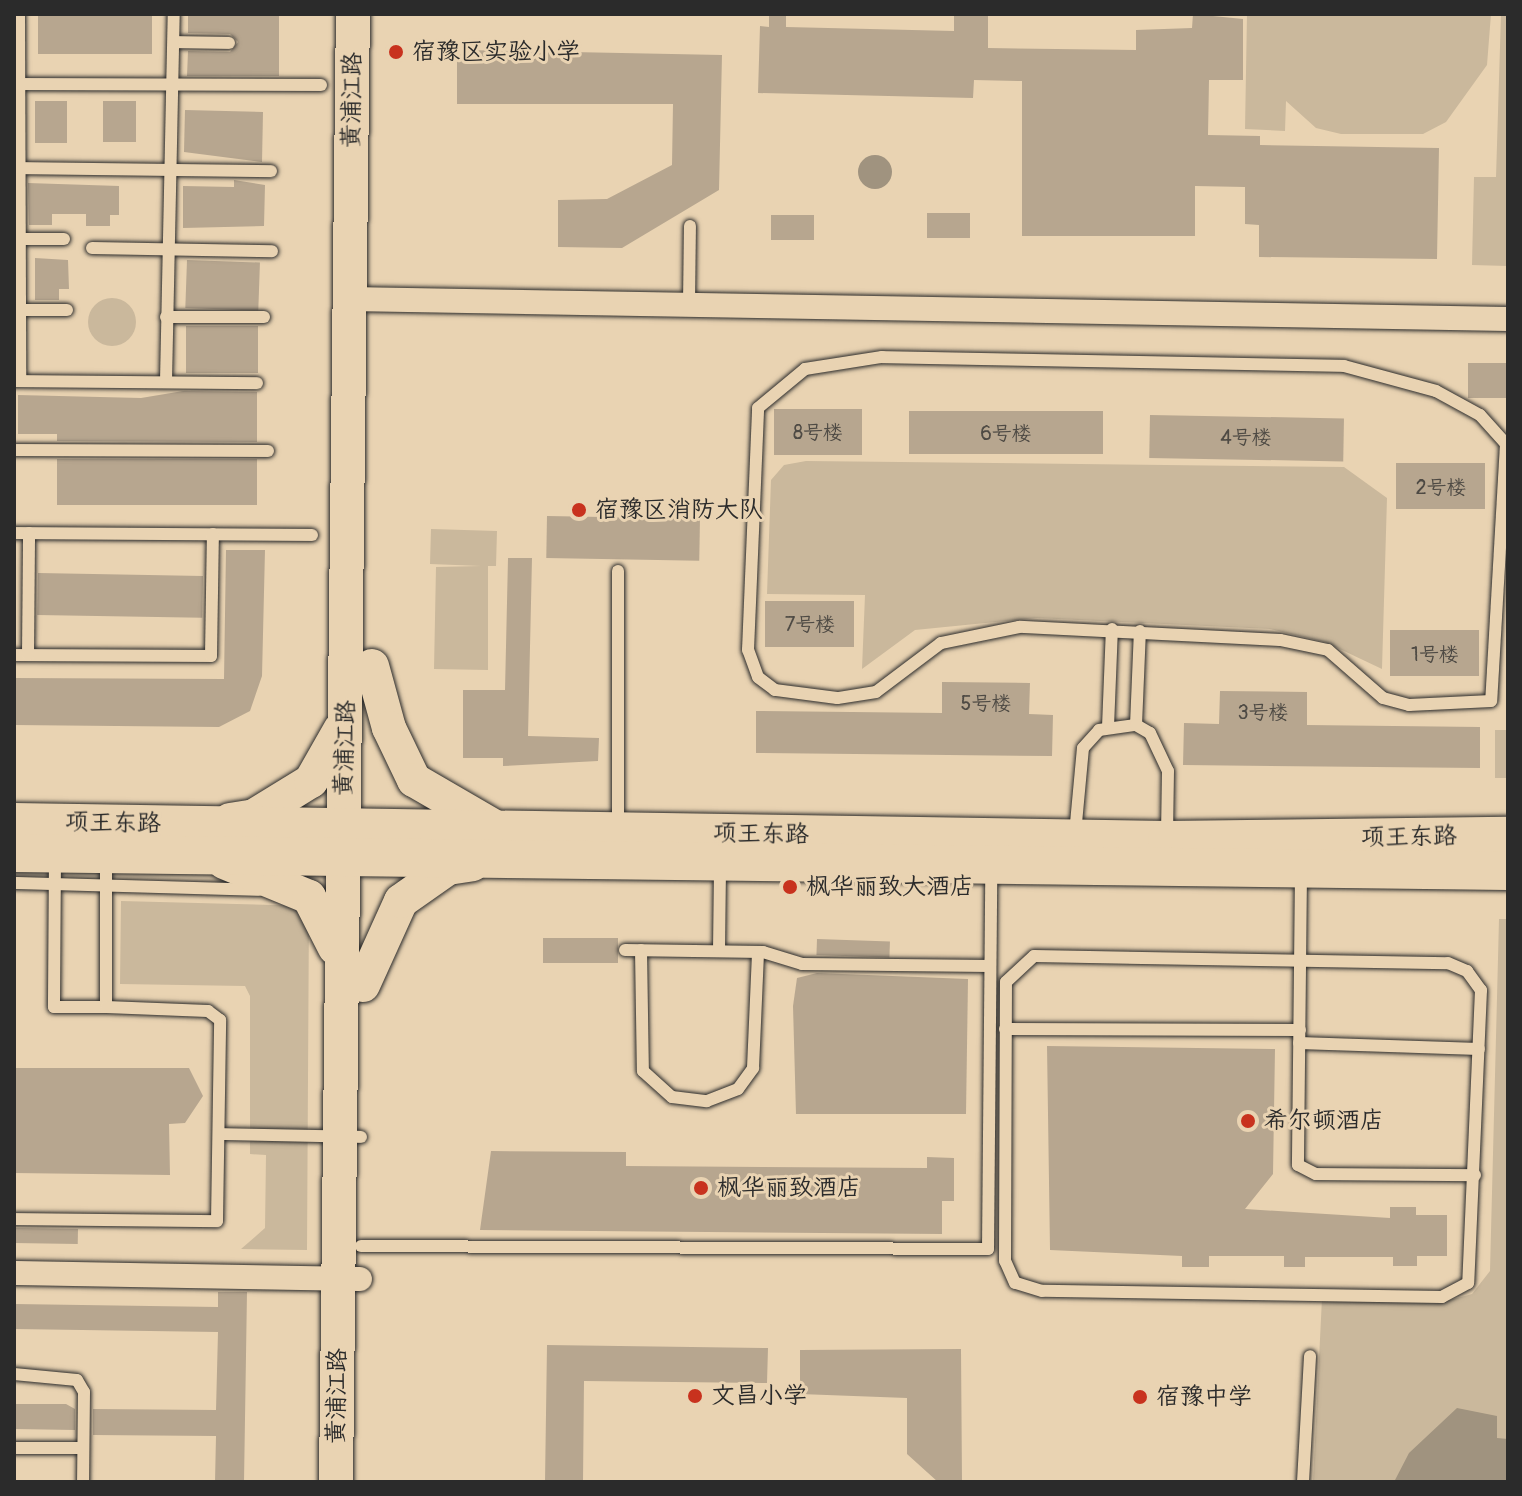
<!DOCTYPE html>
<html>
<head>
<meta charset="utf-8">
<style>
  body { margin:0 }
  #map { position:relative; width:1522px; height:1496px; overflow:hidden; background:#e9d3b2; font-family:Pangolin,"LXGW WenKai TC",sans-serif }
  div>[style] { position:absolute }
  [style*='--x'] { left:calc(var(--x)*1px); top:calc(var(--y)*1px); width:calc(var(--w)*1px); rotate:calc(var(--a)*1deg) }
  .green>* { inset:0; background:#cab89c; transform-origin:0 0 }
  .round { border-radius:50% }
  .water>* { inset:0; background:#a0937f }
  .building>* { inset:0; background:#b7a68f; transform-origin:0 0 }
  .roads { filter:drop-shadow(0 0 2px #2b2b2b) drop-shadow(0 0 2px #2b2b2b) }
  .lane>* { height:12px; margin:-6px; padding:0 6px; transform-origin:6px; border-radius:6px; background:#e9d3b2 }
  .street>* { height:24px; margin:-12px; padding:0 12px; transform-origin:12px; border-radius:12px; background:#e9d3b2 }
  .secondary>* { height:34px; margin:-17px; padding:0 17px; transform-origin:17px; border-radius:17px; background:#e9d3b2 }
  .primary>* { height:38px; margin:-19px; padding:0 19px; transform-origin:19px; border-radius:19px; background:#e9d3b2 }
  .dots>* { width:22px; height:22px; translate:-50% -50%; box-sizing:border-box; border:4px solid #e9d3b2; border-radius:50% }
  span { translate:-50% -50%; white-space:nowrap; text-align:center; line-height:1.15; -webkit-text-stroke:6px #e9d3b2; paint-order:stroke }
  .number-label { font-size:20px; color:#4e4a44 }
  .number-label span { -webkit-text-stroke-width:0 }
  .poi-label { font-size:24px; color:#2b2b2b }
  .left { translate:0 -50%; text-align:left }
  .street-label { font-size:24px; color:#2b2b2b }
  .frame { position:absolute; inset:0; border:16px solid #2b2b2b; pointer-events:none }
</style>
</head>
<body>
<div id="map">
  <div class="green">
    <i style="clip-path:polygon(1247px 14px,1491px 14px,1487px 65px,1446px 122px,1423px 134px,1341px 134px,1316px 128px,1286px 101px,1285px 131px,1245px 129px)"></i>
    <i style="clip-path:polygon(1501px 14px,1508px 14px,1508px 266px,1472px 265px,1474px 177px,1496px 177px)"></i>
    <i class="round" style="left:88px;top:298px;width:48px;height:48px"></i>
    <i style="clip-path:polygon(806px 461px,1344px 467px,1387px 498px,1382px 669px,1325px 642px,1270px 629px,1037px 618px,915px 630px,862px 669px,865px 595px,767px 594px,771px 480px,784px 465px)"></i>
    <i style="clip-path:polygon(431px 529px,497px 531px,496px 566px,488px 566px,488px 670px,434px 669px,436px 567px,481px 566px,430px 564px)"></i>
    <i style="left:1495px;top:730px;width:13px;height:48px"></i>
    <i style="clip-path:polygon(121px 901px,309px 906px,307px 1250px,241px 1249px,265px 1228px,266px 1155px,250px 1154px,250px 996px,245px 986px,120px 984px)"></i>
    <i style="clip-path:polygon(1499px 919px,1508px 919px,1508px 1482px,1313px 1482px,1322px 1298px,1450px 1300px,1472px 1294px,1490px 1271px)"></i>
  </div>
  <div class="water">
    <i class="round" style="left:858px;top:155px;width:34px;height:34px"></i>
    <i style="clip-path:polygon(1457px 1408px,1497px 1416px,1497px 1438px,1508px 1439px,1508px 1482px,1394px 1482px,1409px 1453px)"></i>
  </div>
  <div class="building">
    <i style="left:38px;top:14px;width:114px;height:40px"></i>
    <i style="clip-path:polygon(188px 14px,279px 14px,279px 76px,187px 76px,188px 51px,230px 52px,238px 42px,230px 34px,188px 33px)"></i>
    <i style="clip-path:polygon(769px 14px,786px 14px,786px 27px,954px 31px,954px 14px,988px 14px,988px 48px,1136px 50px,1136px 30px,1192px 28px,1193px 14px,1243px 19px,1243px 80px,1209px 80px,1208px 135px,1260px 136px,1260px 145px,1439px 148px,1437px 259px,1259px 257px,1259px 225px,1245px 224px,1245px 187px,1195px 186px,1195px 236px,1022px 236px,1022px 81px,974px 80px,973px 98px,758px 93px,760px 26px,769px 27px)"></i>
    <i style="clip-path:polygon(464px 50px,722px 55px,719px 190px,622px 248px,558px 247px,558px 200px,607px 199px,672px 165px,673px 104px,457px 104px,457px 60px)"></i>
    <i style="left:67px;top:101px;width:42px;height:32px;rotate:90deg"></i>
    <i style="left:103px;top:101px;width:33px;height:41px"></i>
    <i style="clip-path:polygon(185px 110px,263px 112px,262px 162px,184px 152px)"></i>
    <i style="clip-path:polygon(234px 180px,265px 185px,264px 226px,183px 228px,183px 186px,234px 187px)"></i>
    <i style="clip-path:polygon(28px 183px,119px 186px,119px 215px,110px 215px,110px 226px,86px 226px,86px 214px,52px 214px,52px 225px,29px 225px)"></i>
    <i style="left:927px;top:213px;width:43px;height:25px"></i>
    <i style="left:771px;top:215px;width:43px;height:25px"></i>
    <i style="clip-path:polygon(35px 258px,68px 260px,69px 289px,59px 289px,59px 300px,35px 300px)"></i>
    <i style="left:187px;top:260px;width:73px;height:48px;rotate:2deg"></i>
    <i style="left:186px;top:326px;width:72px;height:47px"></i>
    <i style="left:1468px;top:363px;width:40px;height:35px"></i>
    <i style="clip-path:polygon(183px 391px,257px 392px,257px 442px,57px 441px,57px 434px,18px 434px,18px 395px,141px 398px)"></i>
    <i style="left:862px;top:409px;width:46px;height:88px;rotate:90deg"></i>
    <i style="left:909px;top:411px;width:194px;height:43px"></i>
    <i style="left:1150px;top:415px;width:194px;height:43px;rotate:1deg"></i>
    <i style="left:57px;top:459px;width:200px;height:46px"></i>
    <i style="left:1485px;top:463px;width:46px;height:89px;rotate:90deg"></i>
    <i style="left:547px;top:516px;width:153px;height:42px;rotate:1deg"></i>
    <i style="clip-path:polygon(226px 550px,265px 550px,262px 676px,250px 711px,219px 727px,14px 725px,14px 678px,224px 679px)"></i>
    <i style="clip-path:polygon(508px 558px,532px 558px,528px 736px,599px 738px,598px 761px,503px 766px,503px 758px,463px 758px,463px 690px,505px 690px)"></i>
    <i style="left:38px;top:573px;width:165px;height:42px;rotate:1deg"></i>
    <i style="left:765px;top:601px;width:89px;height:46px"></i>
    <i style="left:1479px;top:630px;width:46px;height:89px;rotate:90deg"></i>
    <i style="clip-path:polygon(942px 682px,1030px 683px,1029px 714px,1053px 715px,1052px 756px,756px 753px,756px 711px,942px 713px)"></i>
    <i style="clip-path:polygon(1220px 691px,1307px 692px,1307px 725px,1480px 727px,1480px 768px,1183px 765px,1184px 723px,1219px 724px)"></i>
    <i style="left:543px;top:938px;width:75px;height:25px"></i>
    <i style="left:817px;top:939px;width:73px;height:16px;rotate:2deg"></i>
    <i style="clip-path:polygon(817px 973px,968px 979px,966px 1114px,796px 1114px,793px 1006px,797px 978px)"></i>
    <i style="clip-path:polygon(1047px 1046px,1275px 1049px,1273px 1174px,1245px 1209px,1390px 1218px,1390px 1207px,1416px 1207px,1416px 1215px,1447px 1215px,1447px 1256px,1417px 1256px,1417px 1266px,1393px 1266px,1393px 1257px,1305px 1257px,1305px 1267px,1284px 1267px,1284px 1256px,1209px 1256px,1209px 1267px,1182px 1267px,1182px 1256px,1050px 1250px)"></i>
    <i style="clip-path:polygon(14px 1068px,189px 1068px,203px 1096px,185px 1123px,169px 1124px,170px 1175px,14px 1173px)"></i>
    <i style="clip-path:polygon(491px 1151px,626px 1152px,626px 1166px,927px 1168px,927px 1157px,954px 1158px,954px 1201px,942px 1201px,942px 1234px,480px 1230px)"></i>
    <i style="left:14px;top:1228px;width:64px;height:15px;rotate:1deg"></i>
    <i style="clip-path:polygon(218px 1292px,247px 1292px,244px 1482px,215px 1482px,216px 1436px,93px 1435px,93px 1409px,216px 1410px,218px 1332px,14px 1329px,14px 1304px,218px 1307px)"></i>
    <i style="clip-path:polygon(547px 1345px,768px 1348px,767px 1383px,584px 1381px,583px 1482px,545px 1482px)"></i>
    <i style="clip-path:polygon(961px 1349px,962px 1482px,938px 1482px,907px 1454px,907px 1398px,800px 1394px,800px 1350px)"></i>
    <i style="clip-path:polygon(14px 1404px,66px 1404px,75px 1409px,75px 1430px,14px 1429px)"></i>
  </div>
  <div class="roads">
    <div class="lane">
      <i style="--x:19;--y:14;--w:367;--a:89.8"></i>
      <i style="--x:174;--y:42;--w:55;--a:1"></i>
      <i style="--x:19;--y:84;--w:302;--a:0.2"></i>
      <i style="--x:18;--y:168;--w:253;--a:0.7"></i>
      <i style="--x:19;--y:239;--w:45;--a:0"></i>
      <i style="--x:92;--y:248;--w:180;--a:1"></i>
      <i style="--x:689;--y:304;--w:78;--a:-89.3"></i>
      <i style="--x:19;--y:310;--w:48;--a:0"></i>
      <i style="--x:166;--y:317;--w:98;--a:0"></i>
      <i style="--x:882;--y:357;--w:462;--a:1.1"></i>
      <i style="--x:1344;--y:366;--w:95;--a:15.2"></i>
      <i style="--x:1436;--y:391;--w:50;--a:28.6"></i>
      <i style="--x:1480;--y:415;--w:39;--a:48"></i>
      <i style="--x:1506;--y:444;--w:257;--a:93.3"></i>
      <i style="--x:1491;--y:701;--w:82;--a:177.2"></i>
      <i style="--x:1409;--y:705;--w:27;--a:-165"></i>
      <i style="--x:1383;--y:698;--w:73;--a:-138.9"></i>
      <i style="--x:1328;--y:650;--w:49;--a:-168.2"></i>
      <i style="--x:1280;--y:640;--w:261;--a:-177.1"></i>
      <i style="--x:1019;--y:627;--w:80;--a:168.4"></i>
      <i style="--x:941;--y:643;--w:81;--a:143"></i>
      <i style="--x:876;--y:692;--w:39;--a:171"></i>
      <i style="--x:837;--y:698;--w:63;--a:-172.6"></i>
      <i style="--x:775;--y:690;--w:21;--a:-143"></i>
      <i style="--x:758;--y:677;--w:29;--a:-110"></i>
      <i style="--x:748;--y:650;--w:242;--a:-87.6"></i>
      <i style="--x:758;--y:408;--w:61;--a:-39.7"></i>
      <i style="--x:805;--y:369;--w:78;--a:-8.9"></i>
      <i style="--x:14;--y:381;--w:243;--a:0.5"></i>
      <i style="--x:166;--y:382;--w:368;--a:-88.8"></i>
      <i style="--x:14;--y:450;--w:254;--a:0.2"></i>
      <i style="--x:14;--y:533;--w:298;--a:0.4"></i>
      <i style="--x:618;--y:571;--w:255;--a:90"></i>
      <i style="--x:14;--y:655;--w:197;--a:0.3"></i>
      <i style="--x:211;--y:656;--w:122;--a:-89.1"></i>
      <i style="--x:28;--y:655;--w:122;--a:-89.5"></i>
      <i style="--x:1136;--y:725;--w:94;--a:-87.6"></i>
      <i style="--x:1108;--y:727;--w:98;--a:-87.7"></i>
      <i style="--x:1075;--y:834;--w:86;--a:-84.7"></i>
      <i style="--x:1083;--y:748;--w:24;--a:-48"></i>
      <i style="--x:1099;--y:730;--w:37;--a:-8"></i>
      <i style="--x:1136;--y:725;--w:16;--a:30"></i>
      <i style="--x:1150;--y:733;--w:42;--a:64.7"></i>
      <i style="--x:1168;--y:771;--w:65;--a:90.9"></i>
      <i style="--x:55;--y:857;--w:150;--a:90.4"></i>
      <i style="--x:54;--y:1007;--w:52;--a:0"></i>
      <i style="--x:106;--y:1007;--w:147;--a:-90"></i>
      <i style="--x:1301;--y:872;--w:293;--a:90.6"></i>
      <i style="--x:1298;--y:1165;--w:20;--a:27"></i>
      <i style="--x:1316;--y:1174;--w:159;--a:0.4"></i>
      <i style="--x:14;--y:883;--w:245;--a:1.6"></i>
      <i style="--x:625;--y:950;--w:138;--a:0.8"></i>
      <i style="--x:763;--y:952;--w:41;--a:17.1"></i>
      <i style="--x:802;--y:964;--w:188;--a:0.6"></i>
      <i style="--x:641;--y:950;--w:121;--a:89.1"></i>
      <i style="--x:643;--y:1071;--w:39;--a:42"></i>
      <i style="--x:672;--y:1097;--w:35;--a:7"></i>
      <i style="--x:707;--y:1101;--w:33;--a:-21"></i>
      <i style="--x:738;--y:1089;--w:26;--a:-54"></i>
      <i style="--x:753;--y:1068;--w:116;--a:-87.5"></i>
      <i style="--x:719;--y:951;--w:86;--a:-89.3"></i>
      <i style="--x:1034;--y:956;--w:414;--a:1"></i>
      <i style="--x:1448;--y:963;--w:21;--a:23"></i>
      <i style="--x:1467;--y:971;--w:24;--a:54"></i>
      <i style="--x:1481;--y:990;--w:293;--a:92.5"></i>
      <i style="--x:1468;--y:1283;--w:30;--a:152"></i>
      <i style="--x:1442;--y:1297;--w:400;--a:-179.1"></i>
      <i style="--x:1042;--y:1291;--w:28;--a:-163"></i>
      <i style="--x:1015;--y:1283;--w:24;--a:-114"></i>
      <i style="--x:1005;--y:1261;--w:279;--a:-89.8"></i>
      <i style="--x:1006;--y:982;--w:38;--a:-43"></i>
      <i style="--x:1005;--y:1029;--w:295;--a:0.2"></i>
      <i style="--x:1299;--y:1043;--w:180;--a:1.9"></i>
      <i style="--x:219;--y:1134;--w:142;--a:1.2"></i>
      <i style="--x:14;--y:1219;--w:203;--a:0.6"></i>
      <i style="--x:217;--y:1221;--w:201;--a:-89.1"></i>
      <i style="--x:220;--y:1020;--w:15;--a:-143"></i>
      <i style="--x:208;--y:1011;--w:102;--a:-177.8"></i>
      <i style="--x:361;--y:1246;--w:627;--a:0.27"></i>
      <i style="--x:988;--y:1249;--w:380;--a:-89.5"></i>
      <i style="--x:14;--y:1374;--w:63;--a:5.4"></i>
      <i style="--x:77;--y:1380;--w:14;--a:60"></i>
      <i style="--x:84;--y:1392;--w:90;--a:90.6"></i>
      <i style="--x:14;--y:1448;--w:69;--a:0"></i>
      <i style="--x:1303;--y:1482;--w:126;--a:-86.8"></i>
    </div>
    <div class="street">
      <i style="--x:349;--y:299;--w:1159;--a:0.99"></i>
      <i style="--x:14;--y:1273;--w:346;--a:1"></i>
    </div>
    <div class="secondary">
      <i style="--x:372;--y:666;--w:64;--a:74.7"></i>
      <i style="--x:389;--y:728;--w:58;--a:64.3"></i>
      <i style="--x:414;--y:780;--w:102;--a:30.1"></i>
      <i style="--x:230;--y:820;--w:24;--a:-9"></i>
      <i style="--x:254;--y:816;--w:67;--a:-31.6"></i>
      <i style="--x:311;--y:781;--w:59;--a:-60.4"></i>
      <i style="--x:224;--y:862;--w:92;--a:22.4"></i>
      <i style="--x:309;--y:897;--w:57;--a:63"></i>
      <i style="--x:363;--y:985;--w:92;--a:-65.7"></i>
      <i style="--x:401;--y:901;--w:57;--a:-35.1"></i>
      <i style="--x:448;--y:868;--w:25;--a:-9"></i>
      <i style="--x:336;--y:1482;--w:1468;--a:-89.34"></i>
    </div>
    <div class="primary">
      <i style="--x:14;--y:822;--w:1153;--a:0.89"></i>
      <i style="--x:1167;--y:840;--w:341;--a:-0.7"></i>
      <i style="--x:14;--y:853;--w:1494;--a:0.69"></i>
    </div>
  </div>
  <div class="dots">
    <i style="left:396px;top:52px;background:#c8321e"></i>
    <i style="left:579px;top:510px;background:#c8321e"></i>
    <i style="left:790px;top:887px;background:#c8321e"></i>
    <i style="left:1248px;top:1121px;background:#c8321e"></i>
    <i style="left:701px;top:1188px;background:#c8321e"></i>
    <i style="left:695px;top:1396px;background:#c8321e"></i>
    <i style="left:1140px;top:1397px;background:#c8321e"></i>
  </div>
  <div class="number-label">
    <span style="left:818px;top:432px">8号楼</span>
    <span style="left:1006px;top:433px">6号楼</span>
    <span style="left:1246px;top:437px">4号楼</span>
    <span style="left:1441px;top:487px">2号楼</span>
    <span style="left:810px;top:624px">7号楼</span>
    <span style="left:1435px;top:654px">1号楼</span>
    <span style="left:986px;top:703px">5号楼</span>
    <span style="left:1263px;top:712px">3号楼</span>
  </div>
  <div class="poi-label">
    <span class="left" style="left:412px;top:52px">宿豫区实验小学</span>
    <span class="left" style="left:595px;top:510px">宿豫区消防大队</span>
    <span class="left" style="left:806px;top:887px">枫华丽致大酒店</span>
    <span class="left" style="left:1264px;top:1121px">希尔顿酒店</span>
    <span class="left" style="left:717px;top:1188px">枫华丽致酒店</span>
    <span class="left" style="left:711px;top:1396px">文昌小学</span>
    <span class="left" style="left:1156px;top:1397px">宿豫中学</span>
  </div>
  <div class="street-label">
    <span style="left:352px;top:100px;rotate:-89deg">黄浦江路</span>
    <span style="left:345px;top:748px;rotate:-88deg">黄浦江路</span>
    <span style="left:113px;top:823px;rotate:1deg">项王东路</span>
    <span style="left:761px;top:834px;rotate:1deg">项王东路</span>
    <span style="left:1409px;top:837px;rotate:-1deg">项王东路</span>
    <span style="left:337px;top:1396px;rotate:-89deg">黄浦江路</span>
  </div>
  <div class="frame"></div>
</div>
</body>
</html>
